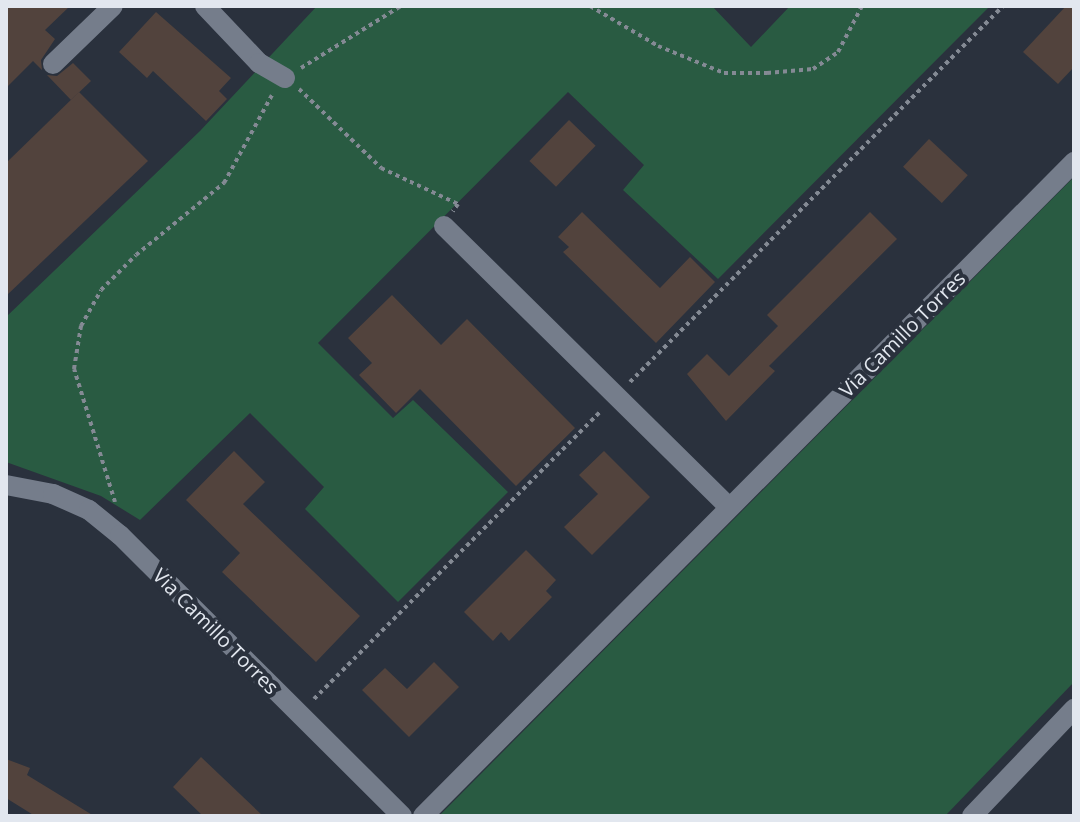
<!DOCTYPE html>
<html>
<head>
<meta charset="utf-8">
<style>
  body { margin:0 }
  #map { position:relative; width:1080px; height:822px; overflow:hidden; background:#2a313d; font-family:"Open Sans",sans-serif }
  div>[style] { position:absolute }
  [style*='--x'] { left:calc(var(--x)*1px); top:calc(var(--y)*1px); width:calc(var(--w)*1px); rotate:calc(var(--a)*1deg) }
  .green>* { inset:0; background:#295b42 }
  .building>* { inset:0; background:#52433d; transform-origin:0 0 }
  .path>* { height:4px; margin-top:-2px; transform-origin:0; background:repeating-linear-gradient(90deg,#848a94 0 4px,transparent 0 8px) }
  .minor>* { height:20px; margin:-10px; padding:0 10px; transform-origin:10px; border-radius:10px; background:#757d8b }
  .tertiary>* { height:20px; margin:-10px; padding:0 10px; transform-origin:10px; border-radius:10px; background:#757d8b }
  span { translate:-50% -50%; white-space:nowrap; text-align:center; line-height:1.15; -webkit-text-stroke:8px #2a313d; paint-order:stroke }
  .street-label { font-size:20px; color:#e2e7ef }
  .frame { position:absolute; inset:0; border:8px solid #e2e7ef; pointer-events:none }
</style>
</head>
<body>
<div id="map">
  <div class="green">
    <i style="clip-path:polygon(317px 6px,712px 6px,751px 47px,790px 6px,990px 6px,718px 279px,623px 190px,644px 165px,568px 92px,318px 343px,393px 418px,413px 400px,508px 492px,398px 602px,305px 509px,324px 487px,250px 413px,140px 520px,101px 496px,6px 462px,6px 317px,200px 131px)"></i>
    <i style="clip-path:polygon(1074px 177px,1074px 682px,945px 816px,439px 816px)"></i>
  </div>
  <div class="building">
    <i style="clip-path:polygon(6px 6px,70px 6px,45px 30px,55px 39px,41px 60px,42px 70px,33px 61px,6px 88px)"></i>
    <i style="clip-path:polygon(1066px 6px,1074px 6px,1074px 67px,1058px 84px,1023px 52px)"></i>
    <i style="clip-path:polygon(156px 12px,231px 78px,219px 91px,227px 99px,206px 121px,153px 71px,147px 78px,119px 52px)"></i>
    <i style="clip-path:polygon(73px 63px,91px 81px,71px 100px,47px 75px,57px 76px)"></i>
    <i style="clip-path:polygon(79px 92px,148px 161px,6px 296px,6px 163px)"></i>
    <i style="left:569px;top:120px;width:37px;height:57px;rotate:44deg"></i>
    <i style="left:929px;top:139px;width:53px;height:38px;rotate:43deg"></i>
    <i style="clip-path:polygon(582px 212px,660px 288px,690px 257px,715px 282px,656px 343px,563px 252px,569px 247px,558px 237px)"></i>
    <i style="clip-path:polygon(870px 212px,897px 239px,769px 366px,775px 371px,726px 421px,687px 374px,707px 354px,729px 376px,778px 326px,767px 315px)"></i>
    <i style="clip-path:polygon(392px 295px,441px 345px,467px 319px,575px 428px,516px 486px,420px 389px,396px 413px,359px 375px,372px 363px,348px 338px)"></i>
    <i style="clip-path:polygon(234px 451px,265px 482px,243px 504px,360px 616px,316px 662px,222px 572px,240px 553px,186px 500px)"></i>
    <i style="clip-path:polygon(604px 451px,650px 497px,592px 555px,564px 527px,598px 494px,579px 475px)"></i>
    <i style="clip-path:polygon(526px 550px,556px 580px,546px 591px,552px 597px,509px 641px,501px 632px,493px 641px,464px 612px)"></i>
    <i style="clip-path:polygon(434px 662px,459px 687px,409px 737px,362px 690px,385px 668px,407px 689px)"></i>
    <i style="clip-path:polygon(201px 757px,263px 816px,203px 816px,173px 787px)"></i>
    <i style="clip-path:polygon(6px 759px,30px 768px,27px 775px,94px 816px,35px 816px,6px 798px)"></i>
  </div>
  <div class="path">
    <i style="--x:590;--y:6;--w:79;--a:30.5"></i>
    <i style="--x:658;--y:46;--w:71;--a:22.2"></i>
    <i style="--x:724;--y:73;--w:43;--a:0"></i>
    <i style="--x:767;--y:73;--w:46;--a:-5"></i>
    <i style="--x:813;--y:69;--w:30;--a:-34"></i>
    <i style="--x:838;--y:52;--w:52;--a:-62.4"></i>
    <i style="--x:301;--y:68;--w:118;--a:-31.8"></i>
    <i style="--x:299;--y:89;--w:114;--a:43.9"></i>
    <i style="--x:381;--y:168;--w:85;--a:25.1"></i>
    <i style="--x:458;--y:204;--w:9;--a:126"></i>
    <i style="--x:630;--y:382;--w:530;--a:-45.23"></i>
    <i style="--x:115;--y:502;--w:139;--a:-107.1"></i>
    <i style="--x:74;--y:369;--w:44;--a:-80.8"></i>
    <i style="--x:81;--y:326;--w:41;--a:-60.9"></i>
    <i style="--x:101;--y:290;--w:49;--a:-45"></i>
    <i style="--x:136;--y:255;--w:114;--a:-39.3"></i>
    <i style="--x:224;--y:183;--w:100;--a:-61.4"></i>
    <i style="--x:314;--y:699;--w:407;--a:-45.1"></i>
  </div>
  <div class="minor">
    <i style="--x:205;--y:6;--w:79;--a:46.5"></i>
    <i style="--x:259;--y:63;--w:30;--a:30"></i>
    <i style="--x:53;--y:64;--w:83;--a:-44"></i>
    <i style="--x:444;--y:226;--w:400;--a:44.6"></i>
    <i style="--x:6;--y:485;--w:48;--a:10.8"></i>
    <i style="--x:53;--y:494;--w:39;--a:24"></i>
    <i style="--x:89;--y:510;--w:40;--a:39"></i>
    <i style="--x:120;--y:535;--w:398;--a:44.9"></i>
    <i style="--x:423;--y:816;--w:923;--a:-45.13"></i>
  </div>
  <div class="tertiary">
    <i style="--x:972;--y:816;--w:148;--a:-46.4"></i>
  </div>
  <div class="street-label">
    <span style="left:902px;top:334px;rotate:-45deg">Via Camillo Torres</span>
    <span style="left:216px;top:631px;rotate:45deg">Via Camillo Torres</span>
  </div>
  <div class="frame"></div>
</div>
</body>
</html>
